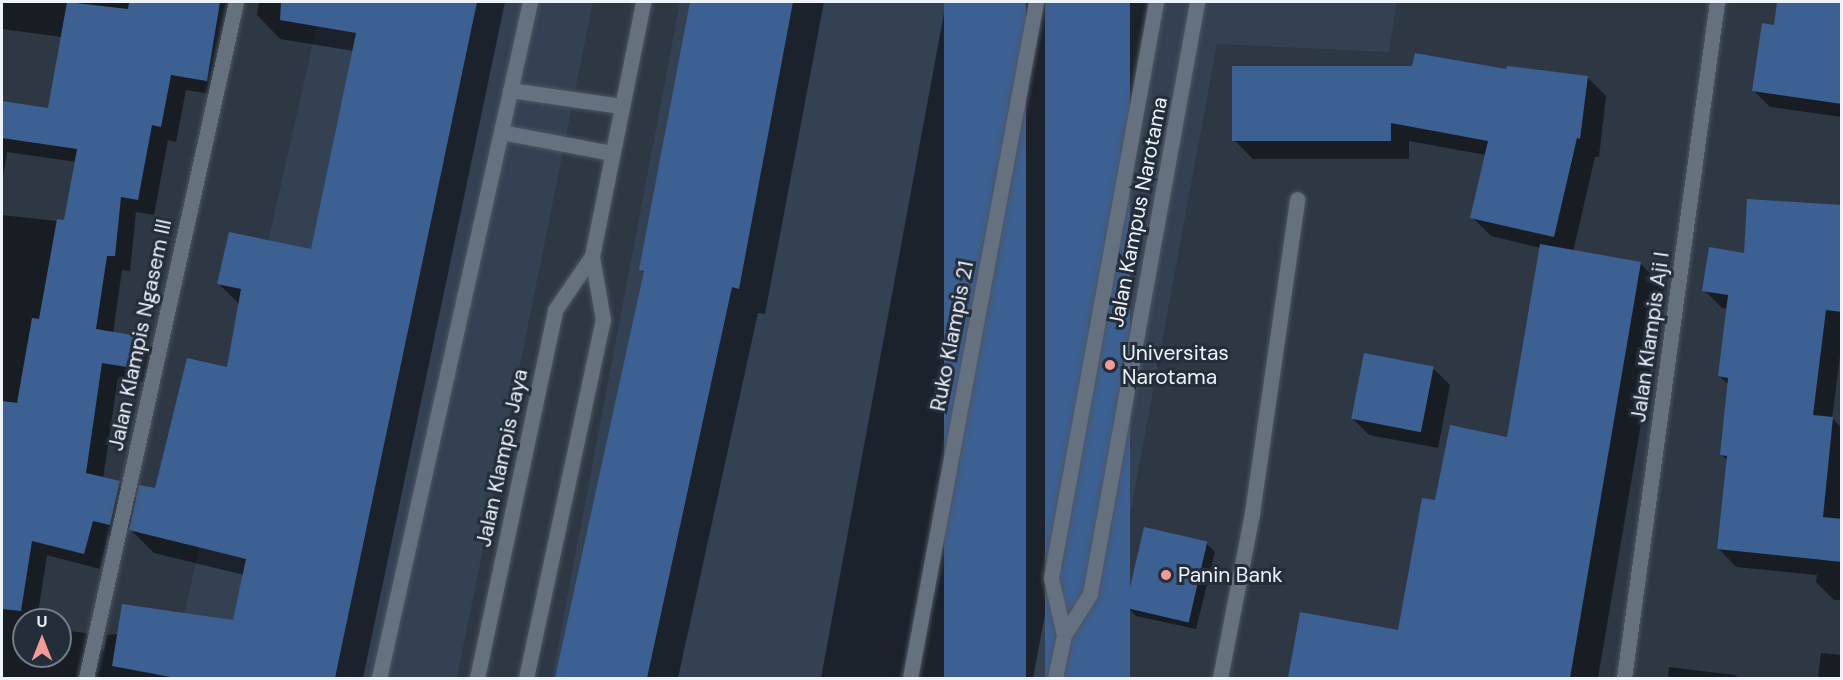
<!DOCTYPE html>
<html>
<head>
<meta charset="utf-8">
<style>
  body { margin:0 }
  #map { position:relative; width:1843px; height:680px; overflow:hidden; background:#2e3744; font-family:"DM Sans",sans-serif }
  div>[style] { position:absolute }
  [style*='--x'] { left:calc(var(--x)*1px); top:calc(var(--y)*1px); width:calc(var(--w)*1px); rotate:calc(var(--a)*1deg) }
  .built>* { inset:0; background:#334153 }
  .shadow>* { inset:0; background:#0007 }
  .building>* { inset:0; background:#3c6091; transform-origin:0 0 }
  .roads { filter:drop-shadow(0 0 2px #4e5560) drop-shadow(0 0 2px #4e5560) }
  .lane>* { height:15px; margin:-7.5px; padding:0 7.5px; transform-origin:7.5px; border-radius:7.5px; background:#667180 }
  .street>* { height:15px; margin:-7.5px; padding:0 7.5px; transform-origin:7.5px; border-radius:7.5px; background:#667180 }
  .secondary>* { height:15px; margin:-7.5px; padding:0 7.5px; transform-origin:7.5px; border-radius:7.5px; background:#667180 }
  .dots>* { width:16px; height:16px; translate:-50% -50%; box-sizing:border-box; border:3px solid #242d3a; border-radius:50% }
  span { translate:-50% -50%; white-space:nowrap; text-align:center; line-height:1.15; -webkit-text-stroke:6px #242d3a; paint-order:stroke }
  .street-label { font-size:21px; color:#ecf3fb }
  .poi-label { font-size:21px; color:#ecf3fb }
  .left { translate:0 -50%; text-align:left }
  .frame { position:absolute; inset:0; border:3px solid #ecf3fb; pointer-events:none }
  .north { position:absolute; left:12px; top:608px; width:60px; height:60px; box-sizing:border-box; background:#242d3a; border:2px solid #747c87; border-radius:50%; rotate:0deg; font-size:16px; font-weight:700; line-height:24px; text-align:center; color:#ecf3fb }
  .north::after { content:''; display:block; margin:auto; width:21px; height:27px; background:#f59b97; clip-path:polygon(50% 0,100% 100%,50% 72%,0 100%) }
</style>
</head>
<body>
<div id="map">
  <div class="built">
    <i style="clip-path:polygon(322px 2px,593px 2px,457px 678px,170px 678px)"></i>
    <i style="clip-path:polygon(680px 2px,1397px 2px,1389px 52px,1217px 44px,1100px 678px,552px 678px)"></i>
  </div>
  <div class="shadow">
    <i style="clip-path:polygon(evenodd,2px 2px,238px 2px,222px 96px,186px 90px,176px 142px,168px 140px,154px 215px,136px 212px,130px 271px,122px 270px,113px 334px,138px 338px,153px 353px,148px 383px,118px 378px,103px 479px,119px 482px,137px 500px,156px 490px,228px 369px,240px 305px,219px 284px,312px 251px,354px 51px,280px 39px,257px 15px,259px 2px,505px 2px,363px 678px,2px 678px,2px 215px,66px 222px,77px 162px,7px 152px,2px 183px,2px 103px,49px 109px,62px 37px,2px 29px,2px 2px,128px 527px,154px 553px,244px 575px,234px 622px,107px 635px,104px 651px,86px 633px,60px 630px,60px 656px,24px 656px,24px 620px,37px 620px,47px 555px,100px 569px,108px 535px,125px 539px,128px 527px)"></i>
    <i style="clip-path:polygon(691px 2px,824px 2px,765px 314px,758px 313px,678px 678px,557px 678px,645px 274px,641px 269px)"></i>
    <i style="clip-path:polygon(946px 2px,1146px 2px,1158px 14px,1033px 678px,821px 678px)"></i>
    <i style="clip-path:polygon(1779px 2px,1842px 2px,1842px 117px,1770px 107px,1753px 90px,1776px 26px)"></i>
    <i style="clip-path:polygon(1508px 71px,1587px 77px,1606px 96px,1599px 157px,1595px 157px,1573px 252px,1640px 263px,1664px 288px,1598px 678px,1289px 678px,1301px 614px,1399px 632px,1436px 502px,1509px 439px,1541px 248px,1491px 236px,1472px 217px,1486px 155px,1409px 141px,1409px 159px,1253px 159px,1234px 140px)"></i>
    <i style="clip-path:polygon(1842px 207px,1842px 341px,1832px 418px,1842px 428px,1842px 600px,1834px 600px,1816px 582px,1817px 575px,1736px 567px,1719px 549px,1728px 461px,1722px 455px,1729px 385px,1719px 376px,1728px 309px,1722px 308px,1704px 290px,1746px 254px)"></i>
    <i style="clip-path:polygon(1434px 369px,1450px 385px,1438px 448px,1369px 435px,1352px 418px)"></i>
    <i style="clip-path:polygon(1206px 543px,1215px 552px,1196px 629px,1136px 616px,1127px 607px)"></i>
    <i style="clip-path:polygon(1821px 653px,1842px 655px,1842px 678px,1818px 678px)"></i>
    <i style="clip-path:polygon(1669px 667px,1735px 675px,1739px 678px,1668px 678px)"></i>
  </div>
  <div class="building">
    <i style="clip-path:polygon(67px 2px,128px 9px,129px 2px,220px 2px,207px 81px,171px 75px,161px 127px,152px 125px,138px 200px,121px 197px,115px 256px,107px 256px,96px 329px,138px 336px,133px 368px,102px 363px,86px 473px,120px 481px,110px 525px,93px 521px,84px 554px,32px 541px,21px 611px,2px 609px,2px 401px,17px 403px,32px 318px,39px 319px,57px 219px,64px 220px,77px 149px,2px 138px,2px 101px,48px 108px)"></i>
    <i style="clip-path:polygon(281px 2px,477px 2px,335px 678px,176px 678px,112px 666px,122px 604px,233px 620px,246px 559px,129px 530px,139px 485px,155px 488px,187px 358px,227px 367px,241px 289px,217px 284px,229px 232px,311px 249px,356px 33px,280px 20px)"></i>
    <i style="clip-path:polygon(690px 2px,793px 2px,739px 289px,732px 287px,647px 678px,555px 678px,644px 271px,639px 270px)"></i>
    <i style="left:944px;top:2px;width:82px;height:687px"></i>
    <i style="left:1045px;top:2px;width:85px;height:687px"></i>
    <i style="clip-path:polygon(1777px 2px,1842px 2px,1842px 104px,1752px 91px,1762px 23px,1774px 25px)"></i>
    <i style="clip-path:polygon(1415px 53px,1506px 69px,1507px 66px,1588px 76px,1580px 139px,1577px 138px,1554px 237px,1470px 218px,1488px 141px,1391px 123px,1391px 141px,1232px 141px,1232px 66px,1412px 66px)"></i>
    <i style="clip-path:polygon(1747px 199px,1842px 205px,1842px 312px,1826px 310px,1813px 415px,1833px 417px,1823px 517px,1842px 519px,1842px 562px,1717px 549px,1727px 456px,1720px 455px,1728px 378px,1718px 376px,1728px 295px,1702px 291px,1709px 247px,1744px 253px)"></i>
    <i style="clip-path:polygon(1540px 244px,1641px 262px,1570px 678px,1288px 678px,1300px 612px,1398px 630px,1422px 498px,1435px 500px,1450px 425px,1507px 437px)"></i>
    <i style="left:1364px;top:353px;width:71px;height:67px;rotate:11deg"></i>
    <i style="left:1144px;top:527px;width:65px;height:83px;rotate:13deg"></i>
  </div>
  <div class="roads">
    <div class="lane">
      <i style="--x:510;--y:90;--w:112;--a:8.2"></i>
      <i style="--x:501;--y:132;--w:112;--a:10.8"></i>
      <i style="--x:1064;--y:635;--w:58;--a:-102.8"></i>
      <i style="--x:1051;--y:578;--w:585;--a:-79.67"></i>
      <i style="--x:379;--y:678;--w:693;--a:-77.41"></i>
      <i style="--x:910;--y:678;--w:688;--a:-79.44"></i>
      <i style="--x:1055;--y:678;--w:44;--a:-78.2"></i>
      <i style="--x:1064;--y:635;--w:49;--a:-57.6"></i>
      <i style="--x:1090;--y:594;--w:602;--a:-79.75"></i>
      <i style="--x:1220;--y:678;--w:168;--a:-79"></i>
      <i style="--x:1252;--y:513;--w:317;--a:-81.8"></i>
    </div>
    <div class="street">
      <i style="--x:86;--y:678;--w:692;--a:-77.49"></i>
      <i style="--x:1624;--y:678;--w:682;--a:-82.17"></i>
    </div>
    <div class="secondary">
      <i style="--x:477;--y:678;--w:376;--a:-78"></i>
      <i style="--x:555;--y:310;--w:65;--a:-55.6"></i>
      <i style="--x:526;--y:678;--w:366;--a:-77.9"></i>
      <i style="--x:603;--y:320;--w:65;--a:-99.8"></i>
      <i style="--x:592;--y:256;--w:259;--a:-78.6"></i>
    </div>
  </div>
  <div class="dots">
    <i style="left:1110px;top:365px;background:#f59b97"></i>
    <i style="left:1166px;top:575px;background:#f59b97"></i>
  </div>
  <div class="street-label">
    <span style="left:1138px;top:212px;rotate:-79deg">Jalan Kampus Narotama</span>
    <span style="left:140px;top:335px;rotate:-78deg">Jalan Klampis Ngasem III</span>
    <span style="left:952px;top:336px;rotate:-79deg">Ruko Klampis 21</span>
    <span style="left:1650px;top:337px;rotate:-82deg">Jalan Klampis Aji I</span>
    <span style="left:502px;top:458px;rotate:-78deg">Jalan Klampis Jaya</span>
  </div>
  <div class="poi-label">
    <span class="left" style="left:1122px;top:365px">Universitas<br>Narotama</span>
    <span class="left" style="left:1178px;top:575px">Panin Bank</span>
  </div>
  <div class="frame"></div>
  <div class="north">U</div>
</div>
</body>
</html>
